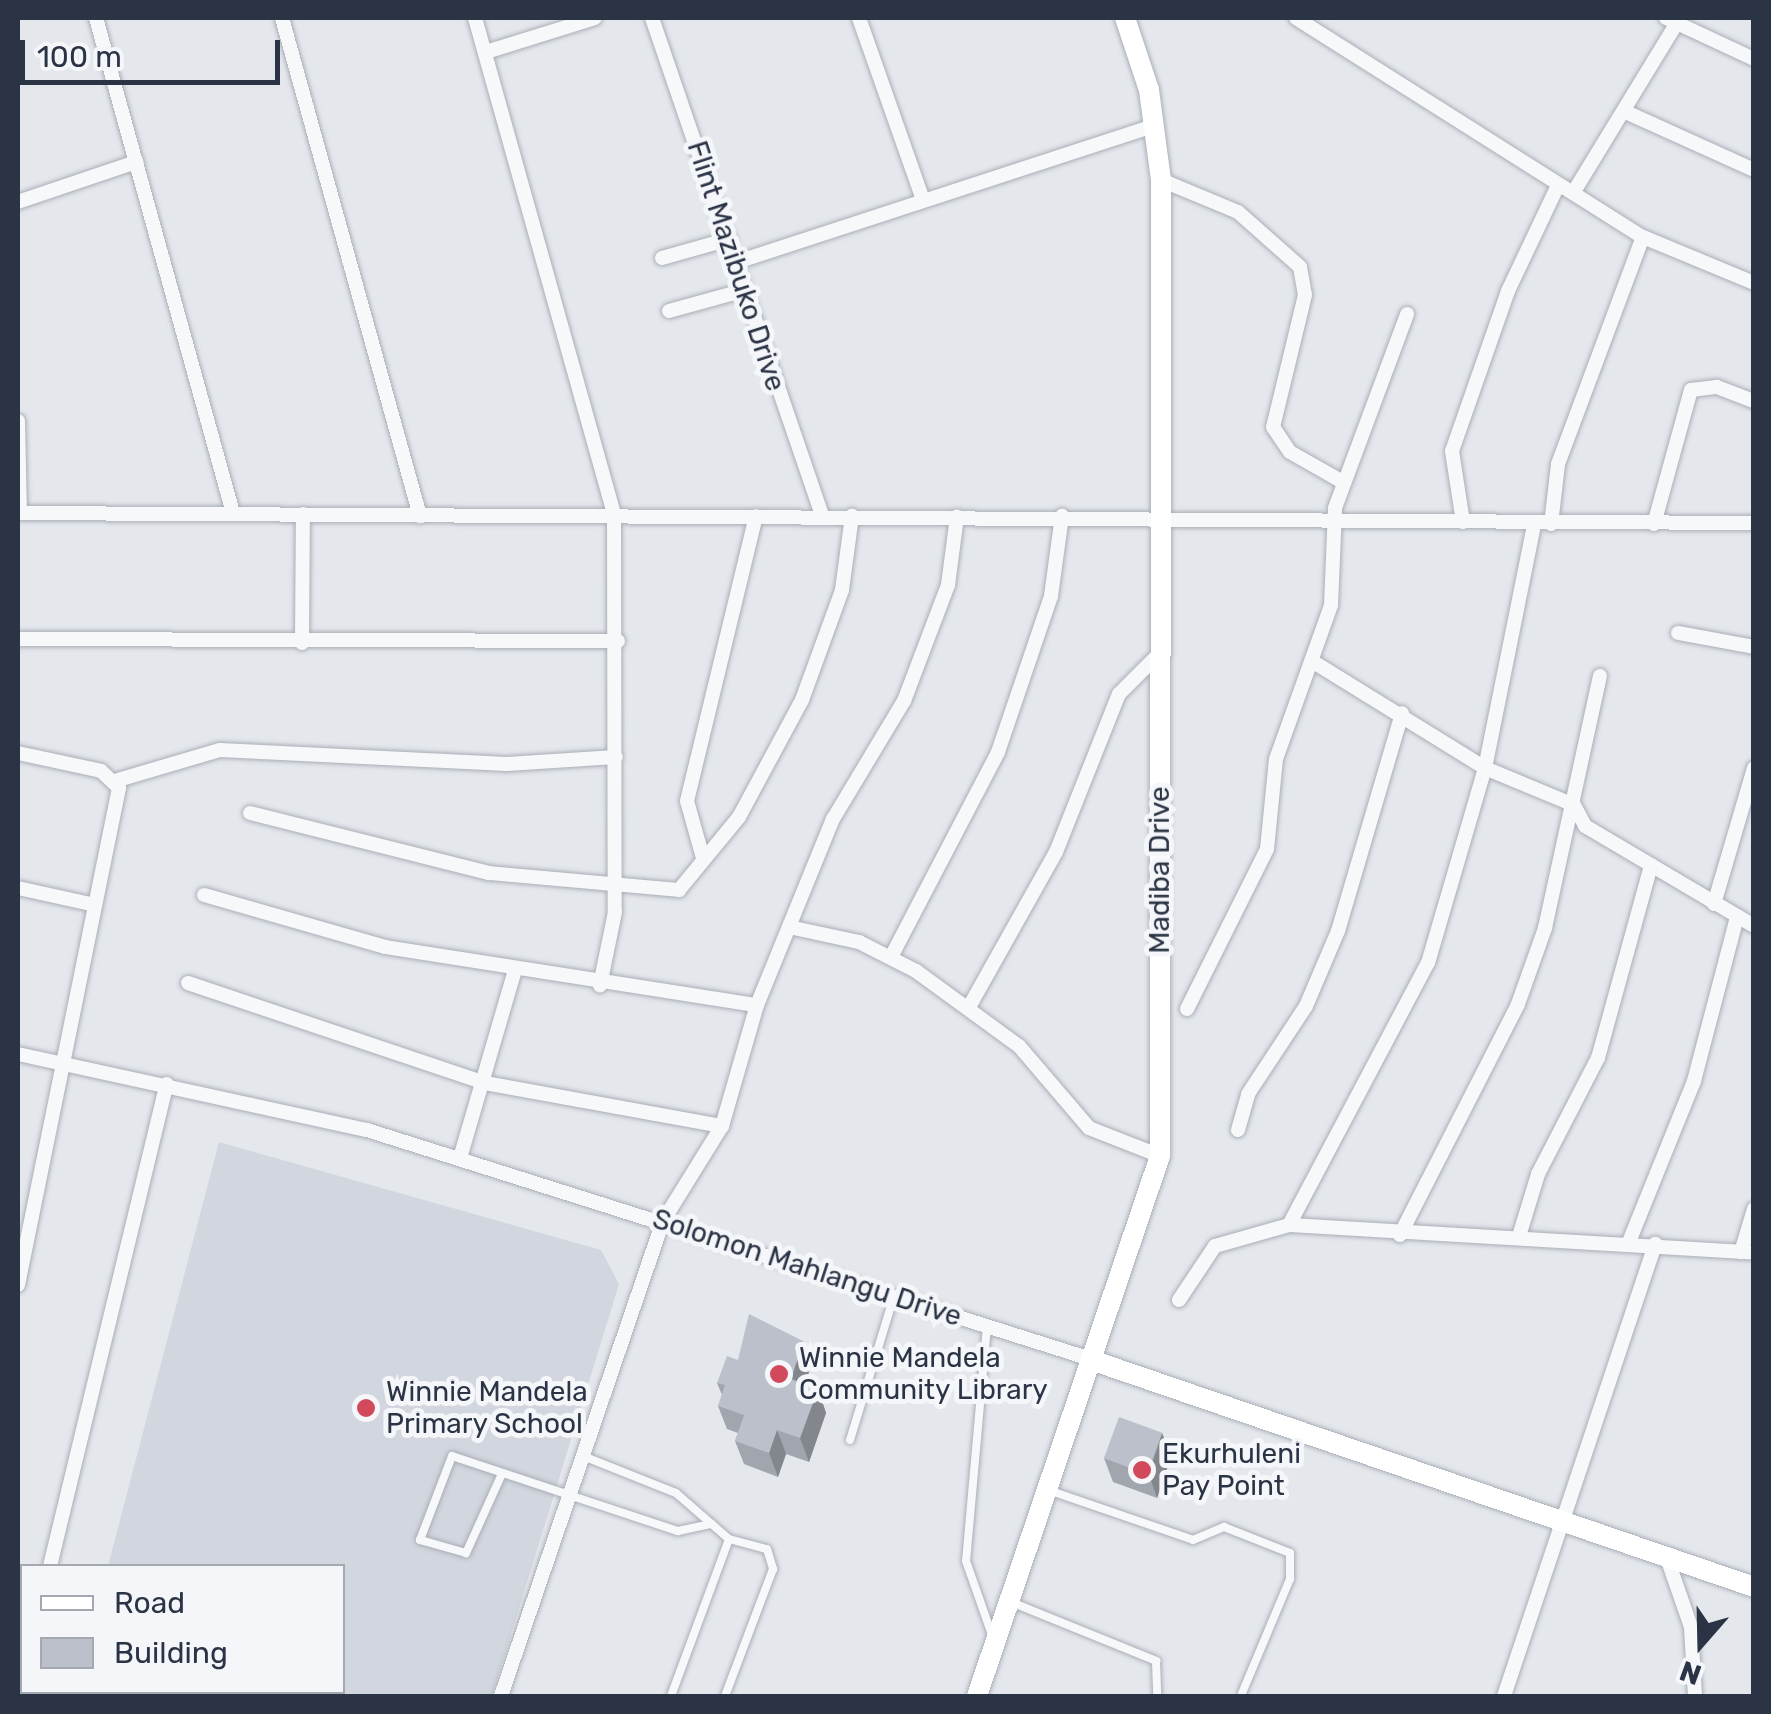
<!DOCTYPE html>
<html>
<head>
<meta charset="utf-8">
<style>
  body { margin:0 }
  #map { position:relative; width:1771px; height:1714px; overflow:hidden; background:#e4e7ec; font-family:Rubik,sans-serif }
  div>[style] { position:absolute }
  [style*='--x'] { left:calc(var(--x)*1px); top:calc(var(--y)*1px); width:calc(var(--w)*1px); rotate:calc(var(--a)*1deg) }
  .built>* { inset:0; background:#d2d6de }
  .roads { filter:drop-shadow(0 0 2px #a9aeb7) drop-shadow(0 0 2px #a9aeb7) }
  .lane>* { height:8px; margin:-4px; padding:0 4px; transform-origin:4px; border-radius:4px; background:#f7f8fa }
  .street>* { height:14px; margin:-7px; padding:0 7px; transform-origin:7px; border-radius:7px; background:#f7f8fa }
  .secondary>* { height:20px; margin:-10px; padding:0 10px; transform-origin:10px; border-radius:10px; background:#fff }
  .wall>* { inset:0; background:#a1a5ae }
  .shaded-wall>* { inset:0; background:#83868d }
  .building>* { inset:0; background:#bbc0ca; transform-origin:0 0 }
  .dots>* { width:28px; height:28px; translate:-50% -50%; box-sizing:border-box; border:5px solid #f4f6f9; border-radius:50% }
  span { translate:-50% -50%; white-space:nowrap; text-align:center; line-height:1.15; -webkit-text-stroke:10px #f4f6f9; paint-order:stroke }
  .street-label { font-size:28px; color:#2b3445 }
  .poi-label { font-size:28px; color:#2b3445 }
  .left { translate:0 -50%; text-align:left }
  .frame { position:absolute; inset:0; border:20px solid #2b3445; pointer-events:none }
  .legend { position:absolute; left:20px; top:1564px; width:325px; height:130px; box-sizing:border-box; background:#f4f6f9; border:2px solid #a4a8b1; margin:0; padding:12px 18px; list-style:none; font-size:30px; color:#2b3445 }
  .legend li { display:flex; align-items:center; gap:20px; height:50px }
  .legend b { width:50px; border:2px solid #a4a8b1 }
  .north { position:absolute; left:1651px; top:1594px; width:100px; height:100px; -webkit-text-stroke:8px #f4f6f9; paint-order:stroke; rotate:200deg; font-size:28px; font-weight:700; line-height:40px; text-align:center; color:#2b3445 }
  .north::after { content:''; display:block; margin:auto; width:35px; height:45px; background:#2b3445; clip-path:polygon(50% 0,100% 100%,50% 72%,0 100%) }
  .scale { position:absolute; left:20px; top:40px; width:260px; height:45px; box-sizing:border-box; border:5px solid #2b3445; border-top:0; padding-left:12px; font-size:30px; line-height:35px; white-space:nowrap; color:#2b3445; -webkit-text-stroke:8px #f4f6f9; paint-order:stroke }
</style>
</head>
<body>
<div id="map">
  <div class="built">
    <i style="clip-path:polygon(219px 1142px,601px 1250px,619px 1284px,492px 1696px,39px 1696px,342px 1692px,342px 1566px,108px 1566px)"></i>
  </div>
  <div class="roads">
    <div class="lane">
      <i style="--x:987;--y:1326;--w:236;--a:95.1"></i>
      <i style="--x:966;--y:1561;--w:78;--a:70.6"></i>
      <i style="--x:850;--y:1440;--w:151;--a:-73"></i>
      <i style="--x:583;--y:1456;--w:100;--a:21.7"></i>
      <i style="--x:676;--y:1493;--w:70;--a:41"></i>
      <i style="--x:729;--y:1539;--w:39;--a:15"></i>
      <i style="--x:767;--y:1549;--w:21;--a:73"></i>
      <i style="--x:773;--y:1569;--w:136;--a:110.7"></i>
      <i style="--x:501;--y:1476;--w:85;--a:114.4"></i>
      <i style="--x:466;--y:1553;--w:48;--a:-164.2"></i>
      <i style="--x:420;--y:1540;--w:90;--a:-69.1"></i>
      <i style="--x:452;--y:1456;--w:238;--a:18.4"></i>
      <i style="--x:678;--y:1531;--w:34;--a:-12"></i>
      <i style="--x:1051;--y:1491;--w:150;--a:19"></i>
      <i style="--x:1193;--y:1540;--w:34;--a:-23"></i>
      <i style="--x:1224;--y:1527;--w:71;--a:21.5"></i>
      <i style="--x:1290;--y:1553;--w:26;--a:90"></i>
      <i style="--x:1290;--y:1579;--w:124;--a:112.8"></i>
      <i style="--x:1011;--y:1602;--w:157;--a:22.1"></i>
      <i style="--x:1156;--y:1661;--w:35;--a:88"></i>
      <i style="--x:671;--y:1696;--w:167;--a:-69.7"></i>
    </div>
    <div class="street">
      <i style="--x:96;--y:18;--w:514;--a:74.53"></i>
      <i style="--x:282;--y:18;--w:517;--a:74.51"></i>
      <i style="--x:475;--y:18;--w:515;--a:74.34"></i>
      <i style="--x:614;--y:514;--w:398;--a:89.9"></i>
      <i style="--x:615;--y:912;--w:75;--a:101.6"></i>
      <i style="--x:652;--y:18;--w:525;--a:71.12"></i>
      <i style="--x:859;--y:18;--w:190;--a:70.6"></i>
      <i style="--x:1296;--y:18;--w:410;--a:32.3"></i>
      <i style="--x:1643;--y:237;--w:120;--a:22.5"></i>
      <i style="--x:1666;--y:18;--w:97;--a:25"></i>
      <i style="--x:486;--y:52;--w:114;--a:-17.3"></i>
      <i style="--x:1628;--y:113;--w:138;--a:24.3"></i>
      <i style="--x:1161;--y:180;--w:83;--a:22.6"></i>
      <i style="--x:1238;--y:212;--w:83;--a:41.6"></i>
      <i style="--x:1300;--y:267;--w:28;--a:80"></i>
      <i style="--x:1305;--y:295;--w:136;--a:103.6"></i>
      <i style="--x:1273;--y:427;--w:30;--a:56"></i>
      <i style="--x:1290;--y:452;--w:61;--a:29.5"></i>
      <i style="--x:1573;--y:193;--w:205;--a:-58.6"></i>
      <i style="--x:18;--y:202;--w:125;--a:-18.7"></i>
      <i style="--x:662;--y:258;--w:70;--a:-15.8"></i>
      <i style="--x:737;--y:262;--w:441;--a:-18.1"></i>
      <i style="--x:669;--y:311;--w:79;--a:-15.4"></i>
      <i style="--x:18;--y:421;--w:92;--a:88.8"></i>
      <i style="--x:18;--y:513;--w:1736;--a:0.33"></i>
      <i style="--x:1463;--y:522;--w:72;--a:-98.8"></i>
      <i style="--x:1452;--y:451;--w:170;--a:-70.7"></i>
      <i style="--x:1508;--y:291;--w:117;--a:-64.7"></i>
      <i style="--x:1551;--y:524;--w:60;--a:-83.3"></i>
      <i style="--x:1558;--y:464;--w:242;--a:-69.5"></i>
      <i style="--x:1654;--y:524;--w:139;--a:-74.6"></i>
      <i style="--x:1691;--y:390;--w:26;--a:-7"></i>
      <i style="--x:1717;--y:387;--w:40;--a:21"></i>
      <i style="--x:1678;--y:633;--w:77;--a:10.4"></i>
      <i style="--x:18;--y:639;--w:600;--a:0.19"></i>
      <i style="--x:302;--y:643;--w:129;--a:-89.6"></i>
      <i style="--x:1315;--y:663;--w:200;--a:31.7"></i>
      <i style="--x:1485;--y:768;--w:96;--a:22.6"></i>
      <i style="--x:1574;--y:805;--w:24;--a:62"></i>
      <i style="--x:1585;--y:826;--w:196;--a:30.6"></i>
      <i style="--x:18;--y:753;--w:85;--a:12.2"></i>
      <i style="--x:101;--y:771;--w:25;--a:43"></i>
      <i style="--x:119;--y:788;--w:507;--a:101.49"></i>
      <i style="--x:118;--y:780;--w:106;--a:-16.4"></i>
      <i style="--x:220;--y:750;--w:287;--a:2.8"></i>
      <i style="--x:507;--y:764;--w:109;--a:-3.7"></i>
      <i style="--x:250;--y:813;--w:246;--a:14.1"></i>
      <i style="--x:489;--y:873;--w:191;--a:5.1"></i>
      <i style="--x:679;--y:890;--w:94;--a:-50.6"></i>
      <i style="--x:739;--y:817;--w:133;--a:-61.7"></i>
      <i style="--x:802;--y:700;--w:117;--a:-70"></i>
      <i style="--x:842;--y:590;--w:75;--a:-82.3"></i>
      <i style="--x:703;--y:858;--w:59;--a:-105.7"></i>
      <i style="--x:687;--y:801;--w:293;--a:-76.4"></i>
      <i style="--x:18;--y:888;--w:79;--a:12.4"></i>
      <i style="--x:204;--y:895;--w:188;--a:16"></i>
      <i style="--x:385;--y:947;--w:376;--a:8.9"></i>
      <i style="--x:1714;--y:904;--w:142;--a:-73.6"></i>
      <i style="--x:789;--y:927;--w:72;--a:12.1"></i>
      <i style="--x:859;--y:942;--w:64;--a:27"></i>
      <i style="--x:916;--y:971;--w:127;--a:36.1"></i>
      <i style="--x:1019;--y:1046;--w:108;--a:49.5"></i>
      <i style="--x:1089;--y:1128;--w:76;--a:21.5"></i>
      <i style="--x:891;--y:957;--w:231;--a:-62.4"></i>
      <i style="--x:998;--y:752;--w:165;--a:-71.2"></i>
      <i style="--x:1051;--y:596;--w:81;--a:-82.2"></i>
      <i style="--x:188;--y:983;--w:313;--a:18.6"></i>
      <i style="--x:485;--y:1083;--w:241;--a:10.3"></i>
      <i style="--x:969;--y:1007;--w:178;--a:-60.7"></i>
      <i style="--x:1056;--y:852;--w:170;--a:-68.3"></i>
      <i style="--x:1119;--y:694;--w:58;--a:-45"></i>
      <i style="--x:1187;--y:1009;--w:179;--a:-63.4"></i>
      <i style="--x:1267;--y:849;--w:90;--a:-84.3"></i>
      <i style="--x:1276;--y:759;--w:164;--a:-70.3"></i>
      <i style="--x:1331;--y:605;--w:97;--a:-87.6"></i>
      <i style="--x:1335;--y:508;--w:207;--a:-69.6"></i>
      <i style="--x:18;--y:1054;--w:357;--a:12.3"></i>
      <i style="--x:367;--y:1130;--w:766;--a:17.56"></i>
      <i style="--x:1238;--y:1130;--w:37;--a:-74"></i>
      <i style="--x:1248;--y:1094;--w:105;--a:-56.6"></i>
      <i style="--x:1306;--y:1006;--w:82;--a:-66.9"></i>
      <i style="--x:1338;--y:931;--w:227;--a:-73.6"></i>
      <i style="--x:460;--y:1158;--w:196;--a:-73.7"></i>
      <i style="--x:1289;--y:1225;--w:297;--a:-62.1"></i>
      <i style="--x:1428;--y:963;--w:203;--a:-73.7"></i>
      <i style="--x:1485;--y:768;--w:249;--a:-78.6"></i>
      <i style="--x:1520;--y:1233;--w:62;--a:-73"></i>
      <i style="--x:1538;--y:1174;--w:131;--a:-62.7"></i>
      <i style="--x:1598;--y:1058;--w:200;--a:-74.6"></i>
      <i style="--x:1400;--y:1235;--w:259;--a:-62.9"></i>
      <i style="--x:1518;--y:1004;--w:81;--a:-70.4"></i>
      <i style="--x:1545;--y:928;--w:258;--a:-77.7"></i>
      <i style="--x:1629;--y:1242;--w:174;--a:-68"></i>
      <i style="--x:1694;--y:1081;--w:170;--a:-75.3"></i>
      <i style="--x:1741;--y:1252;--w:45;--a:-73.2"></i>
      <i style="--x:1179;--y:1300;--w:65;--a:-56.3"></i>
      <i style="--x:1215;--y:1246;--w:77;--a:-15.8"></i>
      <i style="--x:1289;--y:1225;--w:466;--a:3.4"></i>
      <i style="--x:1667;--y:1558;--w:73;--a:70.8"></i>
      <i style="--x:1691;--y:1627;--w:69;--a:86.7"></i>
      <i style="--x:50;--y:1566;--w:496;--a:-76.4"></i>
      <i style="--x:18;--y:1596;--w:6;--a:-45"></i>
      <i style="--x:501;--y:1696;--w:502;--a:-71.17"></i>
      <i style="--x:663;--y:1221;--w:112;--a:-58.2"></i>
      <i style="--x:722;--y:1126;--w:126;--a:-73.9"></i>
      <i style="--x:757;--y:1005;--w:201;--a:-67.8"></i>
      <i style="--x:833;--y:819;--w:138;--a:-59"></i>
      <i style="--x:904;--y:701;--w:124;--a:-69.2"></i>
      <i style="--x:948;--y:585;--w:69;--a:-82.5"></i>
      <i style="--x:1504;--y:1696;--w:477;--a:-71.5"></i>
    </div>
    <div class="secondary">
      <i style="--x:1097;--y:1362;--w:694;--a:18.9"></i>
      <i style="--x:977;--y:1696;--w:570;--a:-71.28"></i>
      <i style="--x:1160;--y:1156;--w:976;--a:-89.94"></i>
      <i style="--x:1161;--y:180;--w:91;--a:-97.6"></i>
      <i style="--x:1149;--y:90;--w:76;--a:-108.4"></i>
    </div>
  </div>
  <div class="wall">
    <i style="clip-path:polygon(738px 1360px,811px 1365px,805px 1384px,818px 1389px,826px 1413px,809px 1462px,786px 1454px,778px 1477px,744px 1464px,735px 1441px,738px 1433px,727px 1429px,718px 1406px,722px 1395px,717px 1383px)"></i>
    <i style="clip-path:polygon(1162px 1433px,1171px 1457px,1157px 1498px,1113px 1482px,1104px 1458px)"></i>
  </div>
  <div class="shaded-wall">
    <i style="clip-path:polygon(803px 1341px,811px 1365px,800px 1402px,791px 1379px)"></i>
    <i style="clip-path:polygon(818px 1389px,826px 1413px,809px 1462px,800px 1438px)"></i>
    <i style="clip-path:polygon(777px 1430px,786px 1454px,778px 1477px,769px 1453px)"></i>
    <i style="clip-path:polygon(1162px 1433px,1171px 1457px,1157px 1498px,1149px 1474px)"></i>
  </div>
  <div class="building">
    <i style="clip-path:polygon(749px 1314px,803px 1341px,791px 1379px,818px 1389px,800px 1438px,777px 1430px,769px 1453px,735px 1441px,744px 1415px,718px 1406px,725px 1385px,717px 1383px,727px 1356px,738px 1360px)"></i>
    <i style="left:1119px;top:1417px;width:46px;height:44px;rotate:20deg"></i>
  </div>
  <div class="dots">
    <i style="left:779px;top:1374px;background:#d1495b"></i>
    <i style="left:366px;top:1408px;background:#d1495b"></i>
    <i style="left:1142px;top:1470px;background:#d1495b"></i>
  </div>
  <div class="street-label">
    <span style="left:736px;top:266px;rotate:72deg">Flint Mazibuko Drive</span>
    <span style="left:1160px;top:870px;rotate:-90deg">Madiba Drive</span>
    <span style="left:807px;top:1268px;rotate:18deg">Solomon Mahlangu Drive</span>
  </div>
  <div class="poi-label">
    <span class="left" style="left:799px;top:1374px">Winnie Mandela<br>Community Library</span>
    <span class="left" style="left:386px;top:1408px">Winnie Mandela<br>Primary School</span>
    <span class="left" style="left:1162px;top:1470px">Ekurhuleni<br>Pay Point</span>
  </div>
  <div class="frame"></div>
  <ul class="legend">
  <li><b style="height:12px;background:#fff"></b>Road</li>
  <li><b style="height:28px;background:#bbc0ca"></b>Building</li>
  </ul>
  <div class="north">N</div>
  <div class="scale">100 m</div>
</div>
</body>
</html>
